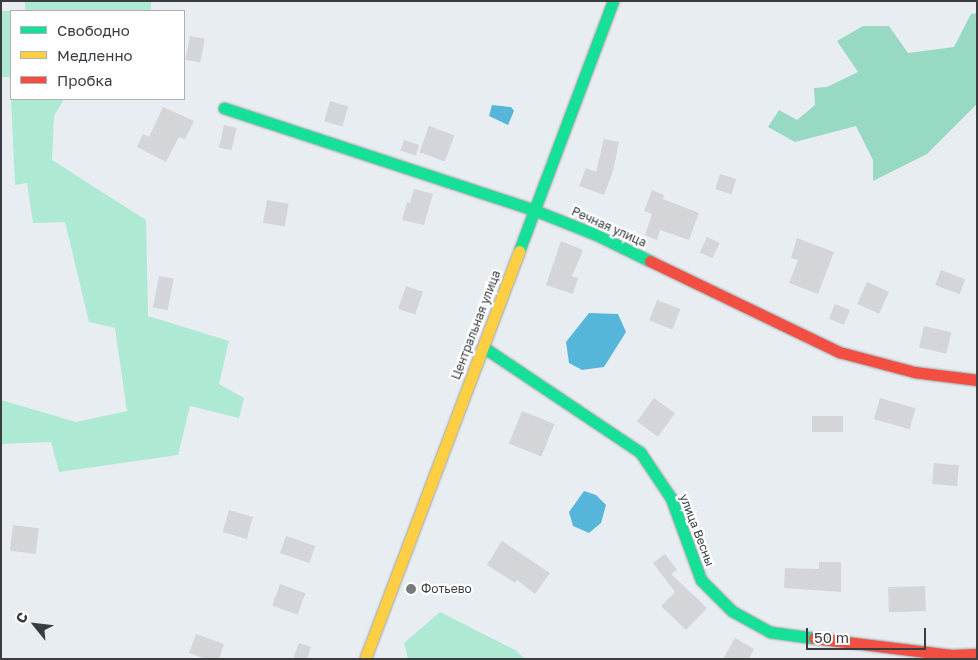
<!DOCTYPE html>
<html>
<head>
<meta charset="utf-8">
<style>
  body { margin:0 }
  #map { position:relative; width:978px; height:660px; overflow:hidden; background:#e8edf2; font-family:"Golos Text",sans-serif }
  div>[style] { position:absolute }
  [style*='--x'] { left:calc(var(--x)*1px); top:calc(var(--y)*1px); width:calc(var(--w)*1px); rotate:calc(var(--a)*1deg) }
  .green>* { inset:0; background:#aee9d3; transform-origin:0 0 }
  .forest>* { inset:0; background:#97d9c2 }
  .water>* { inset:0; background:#56b6da }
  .building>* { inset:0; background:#d3d5d8; transform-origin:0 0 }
  .roads { filter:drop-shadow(0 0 1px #9ea2a5) drop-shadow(0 0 1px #9ea2a5) }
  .fast>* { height:11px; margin:-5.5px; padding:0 5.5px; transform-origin:5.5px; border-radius:5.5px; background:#16e098 }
  .slow>* { height:11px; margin:-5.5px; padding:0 5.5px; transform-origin:5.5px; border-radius:5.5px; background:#ffcf43 }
  .jam>* { height:11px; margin:-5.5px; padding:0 5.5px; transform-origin:5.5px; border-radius:5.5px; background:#f24e42 }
  .dots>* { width:14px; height:14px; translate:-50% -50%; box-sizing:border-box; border:2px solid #fff; border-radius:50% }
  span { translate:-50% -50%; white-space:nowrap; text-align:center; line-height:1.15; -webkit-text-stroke:4.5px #fff; paint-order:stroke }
  .street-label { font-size:12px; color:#393d40 }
  .poi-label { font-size:12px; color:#393d40 }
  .left { translate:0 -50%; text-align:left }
  .frame { position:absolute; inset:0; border:2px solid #393d40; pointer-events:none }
  .legend { position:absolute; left:10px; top:10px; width:175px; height:90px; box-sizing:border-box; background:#fff; border:1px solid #b0b1b3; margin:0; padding:6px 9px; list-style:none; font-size:15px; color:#393d40 }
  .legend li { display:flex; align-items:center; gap:10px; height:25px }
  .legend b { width:25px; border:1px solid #b0b1b3 }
  .north { position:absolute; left:10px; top:600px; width:50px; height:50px; -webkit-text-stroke:4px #fff; paint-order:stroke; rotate:299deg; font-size:14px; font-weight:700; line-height:20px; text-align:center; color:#393d40 }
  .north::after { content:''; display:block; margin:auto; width:18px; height:22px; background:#393d40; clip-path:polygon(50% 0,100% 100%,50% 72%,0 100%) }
  .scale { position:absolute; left:806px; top:628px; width:120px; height:22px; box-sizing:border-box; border:2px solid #393d40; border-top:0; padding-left:6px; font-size:15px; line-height:18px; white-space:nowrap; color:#393d40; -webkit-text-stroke:4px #fff; paint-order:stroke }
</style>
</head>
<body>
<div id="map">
  <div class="green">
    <i style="left:25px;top:1px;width:126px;height:10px"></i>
    <i style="clip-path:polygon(1px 11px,13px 11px,11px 11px,11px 99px,64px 99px,54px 116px,52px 160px,146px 220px,148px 316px,229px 341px,219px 384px,244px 398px,239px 418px,190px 406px,178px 455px,59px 472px,51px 442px,1px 444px,1px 400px,76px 422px,127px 411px,115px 328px,89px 322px,65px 222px,33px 223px,27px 183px,15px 185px,10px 77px,1px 77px)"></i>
    <i style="clip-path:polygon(440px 612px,515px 650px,525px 659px,408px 659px,404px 643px)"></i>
  </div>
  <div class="forest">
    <i style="clip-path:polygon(977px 13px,977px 104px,927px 154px,873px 181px,873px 160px,856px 126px,795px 142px,768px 127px,779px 110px,797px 120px,815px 105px,814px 88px,827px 87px,858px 72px,837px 41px,863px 26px,889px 26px,908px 53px,954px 47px,971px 14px)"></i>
  </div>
  <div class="water">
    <i style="clip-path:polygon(492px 105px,511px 107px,514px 111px,508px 125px,489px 116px)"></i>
    <i style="clip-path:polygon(589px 313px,618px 314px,626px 332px,604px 367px,582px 370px,569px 363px,566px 342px)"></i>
    <i style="clip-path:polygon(584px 491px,596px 495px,606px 505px,601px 523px,589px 533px,573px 526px,569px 512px)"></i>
  </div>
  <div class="building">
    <i style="left:190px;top:36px;width:15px;height:24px;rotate:11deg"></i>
    <i style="left:330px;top:101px;width:19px;height:21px;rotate:16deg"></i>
    <i style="clip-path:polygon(163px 107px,194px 121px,185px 139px,179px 137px,166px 162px,137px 147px,143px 134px,149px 137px)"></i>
    <i style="left:224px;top:125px;width:13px;height:23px;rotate:13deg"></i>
    <i style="left:429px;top:126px;width:27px;height:28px;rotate:20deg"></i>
    <i style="clip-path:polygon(604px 139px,619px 142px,613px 171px,604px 195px,579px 186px,586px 168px,596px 172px)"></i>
    <i style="left:404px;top:140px;width:16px;height:11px;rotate:18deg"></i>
    <i style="left:720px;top:174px;width:17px;height:16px;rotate:17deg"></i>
    <i style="clip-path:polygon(414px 189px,433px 194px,424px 225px,402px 220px,407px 202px,410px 203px)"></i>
    <i style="clip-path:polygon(652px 190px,664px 195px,663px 199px,699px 213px,689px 240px,660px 230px,657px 240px,645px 235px,652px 214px,644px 211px)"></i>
    <i style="left:267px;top:200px;width:22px;height:23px;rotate:10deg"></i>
    <i style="left:707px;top:237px;width:14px;height:17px;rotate:25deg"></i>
    <i style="clip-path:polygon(797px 238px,834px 252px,818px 294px,789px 283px,798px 260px,791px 258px)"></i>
    <i style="clip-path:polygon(561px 241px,583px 250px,572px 276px,578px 278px,573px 294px,546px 285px)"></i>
    <i style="left:941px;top:270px;width:26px;height:16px;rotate:21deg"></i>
    <i style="left:159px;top:276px;width:15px;height:32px;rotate:11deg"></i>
    <i style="left:867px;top:282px;width:24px;height:24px;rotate:24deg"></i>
    <i style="left:406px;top:286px;width:18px;height:24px;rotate:19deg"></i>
    <i style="left:657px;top:300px;width:25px;height:22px;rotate:21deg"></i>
    <i style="left:835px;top:304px;width:16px;height:16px;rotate:22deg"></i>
    <i style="left:924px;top:326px;width:28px;height:22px;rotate:13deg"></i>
    <i style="left:654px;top:398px;width:26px;height:29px;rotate:36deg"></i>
    <i style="left:880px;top:398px;width:37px;height:22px;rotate:16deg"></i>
    <i style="left:522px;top:411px;width:35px;height:35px;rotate:22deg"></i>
    <i style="left:812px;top:416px;width:31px;height:16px"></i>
    <i style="left:934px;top:463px;width:25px;height:21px;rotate:5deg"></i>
    <i style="left:229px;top:510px;width:25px;height:23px;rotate:16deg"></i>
    <i style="left:13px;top:525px;width:26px;height:26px;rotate:7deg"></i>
    <i style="left:286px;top:536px;width:31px;height:18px;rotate:19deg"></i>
    <i style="clip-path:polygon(502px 541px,550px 573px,535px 594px,517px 580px,515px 583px,487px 565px)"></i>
    <i style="clip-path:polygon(665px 554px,677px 570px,671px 574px,707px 608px,686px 630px,661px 606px,675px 592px,653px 563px)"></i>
    <i style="clip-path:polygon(819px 562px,841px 562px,841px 592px,784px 588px,785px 568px,819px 569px)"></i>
    <i style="left:280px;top:584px;width:27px;height:23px;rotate:20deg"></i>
    <i style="left:925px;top:586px;width:25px;height:37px;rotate:88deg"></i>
    <i style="clip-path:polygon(196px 634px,224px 644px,219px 659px,206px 659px,189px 653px)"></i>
    <i style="clip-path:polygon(735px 638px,754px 649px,749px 659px,723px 659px)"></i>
    <i style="clip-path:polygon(299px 643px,311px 647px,307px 659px,293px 659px)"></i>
  </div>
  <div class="roads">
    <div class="fast">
      <i style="--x:224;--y:108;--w:326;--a:18.2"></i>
      <i style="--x:534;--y:210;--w:68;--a:21.6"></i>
      <i style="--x:597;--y:235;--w:59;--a:26.1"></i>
      <i style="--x:519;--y:251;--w:267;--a:-69.4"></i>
      <i style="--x:483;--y:347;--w:189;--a:33.8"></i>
      <i style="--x:640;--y:452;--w:55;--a:56"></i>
      <i style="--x:671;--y:498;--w:87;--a:69.9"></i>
      <i style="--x:701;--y:580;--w:44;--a:45"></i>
      <i style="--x:732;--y:611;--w:43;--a:28.9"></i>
      <i style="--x:770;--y:632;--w:44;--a:7.8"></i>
    </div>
    <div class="slow">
      <i style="--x:365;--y:659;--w:436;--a:-69.3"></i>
    </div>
    <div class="jam">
      <i style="--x:650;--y:261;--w:210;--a:25.7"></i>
      <i style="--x:839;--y:352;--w:78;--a:14.9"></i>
      <i style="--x:914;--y:372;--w:64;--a:7.2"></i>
      <i style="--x:814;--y:638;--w:138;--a:7.1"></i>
      <i style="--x:951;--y:655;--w:26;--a:-2"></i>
    </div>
  </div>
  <div class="dots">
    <i style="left:411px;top:589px;background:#767b7e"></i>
  </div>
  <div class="street-label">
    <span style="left:609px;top:227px;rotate:24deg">Речная улица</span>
    <span style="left:476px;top:325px;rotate:-69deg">Центральная улица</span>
    <span style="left:697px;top:530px;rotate:69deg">улица Весны</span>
  </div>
  <div class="poi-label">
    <span class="left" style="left:421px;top:589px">Фотьево</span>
  </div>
  <div class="frame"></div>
  <ul class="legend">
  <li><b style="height:6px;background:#16e098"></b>Свободно</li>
  <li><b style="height:6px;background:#ffcf43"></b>Медленно</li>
  <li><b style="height:6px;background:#f24e42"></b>Пробка</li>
  </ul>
  <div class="north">С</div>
  <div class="scale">50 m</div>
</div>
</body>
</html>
